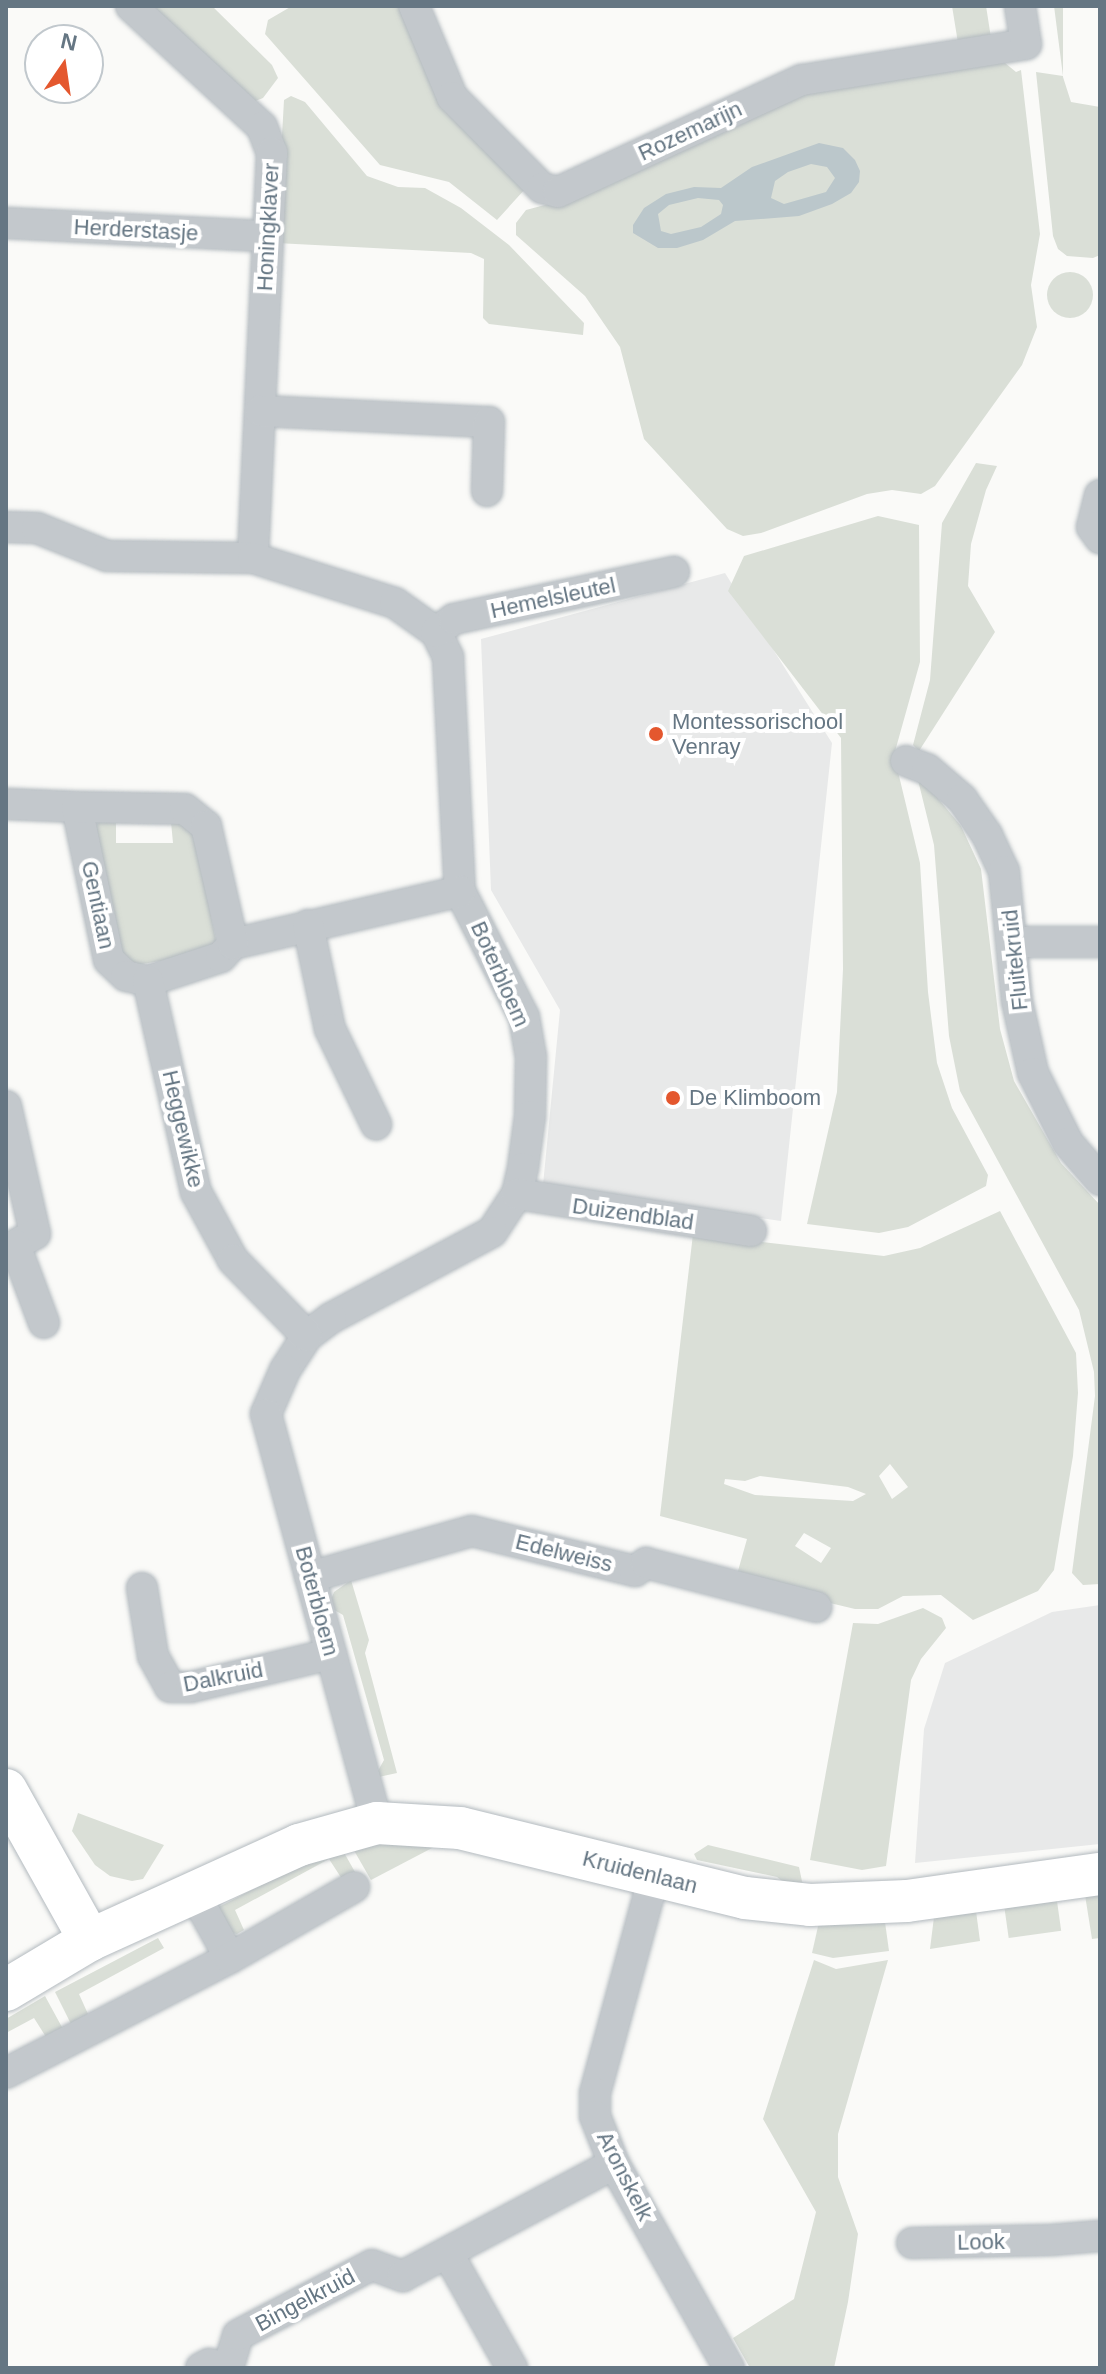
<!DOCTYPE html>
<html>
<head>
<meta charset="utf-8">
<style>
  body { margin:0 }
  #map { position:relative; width:1106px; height:2374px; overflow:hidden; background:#fafaf8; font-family:Helvetica,sans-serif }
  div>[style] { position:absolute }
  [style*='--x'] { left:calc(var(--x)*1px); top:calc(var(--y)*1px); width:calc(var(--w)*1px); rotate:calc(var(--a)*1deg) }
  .built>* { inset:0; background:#e8e9e9 }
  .green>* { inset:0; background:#dadfd7; transform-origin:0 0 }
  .round { border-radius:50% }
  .water>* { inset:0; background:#bbc7cb }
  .roads { filter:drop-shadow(0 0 2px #b3babf) drop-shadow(0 0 2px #b3babf) }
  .street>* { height:30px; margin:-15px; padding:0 15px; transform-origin:15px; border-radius:15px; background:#c3c8cc }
  .secondary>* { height:42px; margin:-21px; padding:0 21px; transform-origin:21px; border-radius:21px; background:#fff }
  .dots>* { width:22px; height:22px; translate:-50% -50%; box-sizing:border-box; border:4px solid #fff; border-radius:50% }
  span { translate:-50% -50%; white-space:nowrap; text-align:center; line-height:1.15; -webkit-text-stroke:8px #fff; paint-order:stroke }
  .street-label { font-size:22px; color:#657683 }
  .poi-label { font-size:22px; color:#657683 }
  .left { translate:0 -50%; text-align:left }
  .frame { position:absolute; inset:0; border:8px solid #657683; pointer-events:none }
  .north { position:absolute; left:24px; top:24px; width:80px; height:80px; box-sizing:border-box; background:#fff; border:2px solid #c1c8cd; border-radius:50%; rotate:13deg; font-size:22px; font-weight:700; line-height:32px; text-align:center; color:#657683 }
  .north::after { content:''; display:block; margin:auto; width:28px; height:36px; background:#e4572e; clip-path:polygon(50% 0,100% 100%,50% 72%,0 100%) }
</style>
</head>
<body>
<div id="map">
  <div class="built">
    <i style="clip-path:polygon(725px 573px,832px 743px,781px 1221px,543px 1185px,560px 1010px,491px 890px,481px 639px)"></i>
    <i style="clip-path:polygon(1100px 1605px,1100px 1844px,915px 1863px,924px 1729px,945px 1663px,1052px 1612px)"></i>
  </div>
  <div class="green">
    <i style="clip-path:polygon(145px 6px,212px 6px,272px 65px,278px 78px,263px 98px,250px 103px)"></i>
    <i style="clip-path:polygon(292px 6px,401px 6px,526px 188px,497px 220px,449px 182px,380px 165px,265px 34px,268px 20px)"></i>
    <i style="clip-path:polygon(952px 6px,986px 6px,991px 38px,958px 43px)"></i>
    <i style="clip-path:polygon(1054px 6px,1063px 6px,1063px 77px,1071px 102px,1100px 107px,1100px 255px,1093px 258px,1067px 256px,1058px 249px,1053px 236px,1036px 72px,1063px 76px)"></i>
    <i style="clip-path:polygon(999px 58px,1016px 72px,1021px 70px,1040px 234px,1031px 285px,1037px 327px,1022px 365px,935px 486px,921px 494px,892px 490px,867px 494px,761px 533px,743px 536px,727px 529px,644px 439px,620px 347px,585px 296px,516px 235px,516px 223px,526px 210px,567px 199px,791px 95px)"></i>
    <i style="clip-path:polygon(291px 96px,305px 102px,367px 176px,398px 187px,425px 188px,461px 208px,509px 245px,584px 323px,583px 335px,489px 324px,483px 318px,484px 259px,471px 253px,276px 243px,284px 100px)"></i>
    <i class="round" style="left:1047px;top:272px;width:46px;height:46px"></i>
    <i style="clip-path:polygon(976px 463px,997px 466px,986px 490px,971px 544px,968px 586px,995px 632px,919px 751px,913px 745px,930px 680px,942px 523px)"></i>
    <i style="clip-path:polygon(878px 516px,919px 525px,920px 662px,894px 755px,920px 863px,928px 992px,937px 1063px,952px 1108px,988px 1175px,986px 1186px,908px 1227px,879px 1233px,807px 1224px,837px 1092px,843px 969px,841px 738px,728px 591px,744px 556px)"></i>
    <i style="clip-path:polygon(916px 772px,961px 826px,981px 869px,1000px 1029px,1014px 1081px,1061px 1163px,1100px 1205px,1100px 1584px,1083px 1585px,1072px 1573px,1095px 1396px,1094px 1372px,1079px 1310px,960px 1091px,949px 1036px,934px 845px)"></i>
    <i style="clip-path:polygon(116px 818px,116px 843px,173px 843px,171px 822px,187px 826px,195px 834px,217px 946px,203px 954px,136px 965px,117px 953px,95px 826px,102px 819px)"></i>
    <i style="clip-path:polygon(evenodd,1000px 1211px,1076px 1353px,1078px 1393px,1073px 1456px,1054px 1570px,1038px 1591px,973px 1620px,941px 1595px,903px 1596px,878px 1609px,855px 1609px,742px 1582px,738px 1571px,747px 1539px,660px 1516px,693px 1234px,884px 1256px,920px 1248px,1000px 1211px,890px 1464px,908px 1487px,892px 1499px,879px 1476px,890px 1464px,1000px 1211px,760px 1476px,848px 1487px,866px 1494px,853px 1501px,755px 1495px,724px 1484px,725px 1479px,745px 1481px,760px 1476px,1000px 1211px,804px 1533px,831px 1548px,821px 1563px,795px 1546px,804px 1533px)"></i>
    <i style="clip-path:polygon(351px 1580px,369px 1640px,365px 1653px,397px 1773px,374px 1778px,384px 1760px,343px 1615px,331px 1608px,330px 1602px,334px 1592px)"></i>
    <i style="clip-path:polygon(923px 1608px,942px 1618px,946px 1628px,921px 1659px,911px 1680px,886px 1866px,862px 1870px,810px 1860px,853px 1623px,878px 1624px)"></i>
    <i style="clip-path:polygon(78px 1813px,164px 1845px,143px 1879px,132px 1881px,110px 1876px,95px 1865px,72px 1831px)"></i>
    <i style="clip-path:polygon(389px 1841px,434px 1847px,371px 1880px,352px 1847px)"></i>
    <i style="clip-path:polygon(708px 1845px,799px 1867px,803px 1886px,787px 1885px,777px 1877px,697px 1860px,694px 1854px)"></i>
    <i style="clip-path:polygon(342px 1849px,355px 1872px,342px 1879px,329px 1859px,235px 1910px,244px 1930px,237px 1934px,224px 1931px,213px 1910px,300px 1865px)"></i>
    <i style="clip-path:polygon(1100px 1893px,1100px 1938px,1092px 1939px,1085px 1895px)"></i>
    <i style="left:1057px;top:1901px;width:30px;height:53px;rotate:82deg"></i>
    <i style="clip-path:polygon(976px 1911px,980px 1941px,930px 1949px,934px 1917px)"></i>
    <i style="clip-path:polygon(819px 1922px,885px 1922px,889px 1951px,833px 1958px,812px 1953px)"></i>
    <i style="clip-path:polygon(158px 1938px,164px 1948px,79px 1994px,88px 2014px,71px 2024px,55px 1992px)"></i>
    <i style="clip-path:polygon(814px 1960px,836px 1969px,888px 1960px,838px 2134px,838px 2177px,858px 2234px,848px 2302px,834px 2368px,750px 2368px,733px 2338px,794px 2299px,816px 2212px,763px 2119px)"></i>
    <i style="clip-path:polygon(45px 1996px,63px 2029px,46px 2037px,34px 2018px,6px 2033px,6px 2019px)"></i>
  </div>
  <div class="water">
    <i style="clip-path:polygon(evenodd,819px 143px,843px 148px,855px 160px,860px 171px,859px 182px,851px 193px,832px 204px,799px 216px,735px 221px,703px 240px,677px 248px,658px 248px,633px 233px,633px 225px,644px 208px,666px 194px,694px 187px,721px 188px,752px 167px,819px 143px,811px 164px,827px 167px,835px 178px,826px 192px,784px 204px,771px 198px,775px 181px,788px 172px,811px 164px,819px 143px,698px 198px,719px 200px,723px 205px,721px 214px,701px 227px,671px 234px,661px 231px,658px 214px,669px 205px,698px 198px)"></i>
  </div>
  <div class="roads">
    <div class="street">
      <i style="--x:131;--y:6;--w:178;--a:42.7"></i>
      <i style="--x:262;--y:127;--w:28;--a:69"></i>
      <i style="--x:272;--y:153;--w:405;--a:92.7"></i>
      <i style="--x:414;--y:6;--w:99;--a:67.3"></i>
      <i style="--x:452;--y:97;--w:128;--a:45.3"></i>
      <i style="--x:542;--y:188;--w:16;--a:14"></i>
      <i style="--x:558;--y:192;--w:268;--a:-24.7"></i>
      <i style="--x:802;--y:80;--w:227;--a:-9.1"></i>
      <i style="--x:1026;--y:44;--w:38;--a:-99"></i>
      <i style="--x:6;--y:223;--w:261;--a:2.9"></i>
      <i style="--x:261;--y:411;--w:228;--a:2.8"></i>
      <i style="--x:489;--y:422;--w:69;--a:91.7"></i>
      <i style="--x:1100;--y:495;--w:33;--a:104"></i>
      <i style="--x:1092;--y:527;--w:14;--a:54"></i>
      <i style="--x:6;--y:527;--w:31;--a:2"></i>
      <i style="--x:37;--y:528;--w:75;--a:21.8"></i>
      <i style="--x:107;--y:556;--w:146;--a:0.8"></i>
      <i style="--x:253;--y:558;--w:149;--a:17.6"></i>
      <i style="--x:395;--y:603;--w:50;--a:35.3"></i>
      <i style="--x:436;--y:632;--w:28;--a:64"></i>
      <i style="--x:448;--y:657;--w:234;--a:87.1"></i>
      <i style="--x:460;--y:891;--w:141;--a:63.1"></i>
      <i style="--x:524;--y:1017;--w:41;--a:80.1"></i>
      <i style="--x:531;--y:1057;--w:59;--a:91"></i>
      <i style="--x:530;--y:1116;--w:52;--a:97.7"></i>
      <i style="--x:523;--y:1168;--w:27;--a:103"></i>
      <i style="--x:517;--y:1194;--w:45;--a:123.3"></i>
      <i style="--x:492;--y:1232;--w:183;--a:151.9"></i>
      <i style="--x:331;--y:1318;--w:30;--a:143"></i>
      <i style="--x:307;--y:1336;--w:40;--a:122.9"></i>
      <i style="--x:285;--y:1370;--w:48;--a:113.4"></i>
      <i style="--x:266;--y:1414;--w:424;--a:74.8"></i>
      <i style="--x:436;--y:632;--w:22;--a:-36"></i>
      <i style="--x:454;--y:619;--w:225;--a:-12.1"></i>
      <i style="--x:906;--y:761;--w:22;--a:21"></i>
      <i style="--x:927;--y:769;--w:46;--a:40.6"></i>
      <i style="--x:962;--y:799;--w:44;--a:55.2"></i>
      <i style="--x:987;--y:835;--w:40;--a:65"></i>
      <i style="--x:1004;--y:871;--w:131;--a:84.3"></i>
      <i style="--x:1017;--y:1001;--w:74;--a:77.5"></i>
      <i style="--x:1033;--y:1073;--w:78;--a:63.4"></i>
      <i style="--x:1068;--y:1143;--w:49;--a:49.1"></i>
      <i style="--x:6;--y:804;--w:71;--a:2.4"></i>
      <i style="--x:77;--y:807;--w:156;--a:78.2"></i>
      <i style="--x:109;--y:960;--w:23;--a:43"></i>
      <i style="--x:126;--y:976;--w:23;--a:13"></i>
      <i style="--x:148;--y:981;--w:77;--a:-18.2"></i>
      <i style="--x:221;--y:957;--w:18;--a:-47"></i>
      <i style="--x:233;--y:944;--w:233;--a:-13.1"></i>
      <i style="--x:77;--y:807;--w:108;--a:1.1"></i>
      <i style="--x:185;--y:809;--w:27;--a:39"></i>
      <i style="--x:206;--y:826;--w:121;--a:77.1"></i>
      <i style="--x:308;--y:925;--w:106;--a:78.1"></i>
      <i style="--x:330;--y:1029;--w:106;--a:64.2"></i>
      <i style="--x:1014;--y:942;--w:86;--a:0"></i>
      <i style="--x:148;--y:981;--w:216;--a:77.2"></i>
      <i style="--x:196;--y:1192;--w:77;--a:61.4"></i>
      <i style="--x:233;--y:1260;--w:106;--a:45.8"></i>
      <i style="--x:6;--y:1106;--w:131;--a:77.2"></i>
      <i style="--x:35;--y:1234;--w:23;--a:151"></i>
      <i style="--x:15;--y:1245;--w:83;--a:69.6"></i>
      <i style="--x:517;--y:1194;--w:237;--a:9"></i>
      <i style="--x:310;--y:1577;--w:168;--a:-15.9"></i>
      <i style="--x:472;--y:1531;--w:168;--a:13.8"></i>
      <i style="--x:635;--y:1571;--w:14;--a:-36"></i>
      <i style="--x:646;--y:1563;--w:176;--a:14.5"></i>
      <i style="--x:142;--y:1588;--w:69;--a:80.8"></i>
      <i style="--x:153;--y:1656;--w:35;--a:61"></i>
      <i style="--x:170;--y:1687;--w:21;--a:0"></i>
      <i style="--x:191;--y:1687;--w:144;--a:-13.3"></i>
      <i style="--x:654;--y:1876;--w:225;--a:105.2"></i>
      <i style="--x:595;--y:2093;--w:23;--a:90"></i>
      <i style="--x:595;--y:2116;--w:52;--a:68.4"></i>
      <i style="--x:614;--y:2164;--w:234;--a:60.6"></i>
      <i style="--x:194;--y:1893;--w:74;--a:61"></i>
      <i style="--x:6;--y:2073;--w:252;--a:-27.2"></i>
      <i style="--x:230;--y:1958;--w:143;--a:-29.8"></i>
      <i style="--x:912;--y:2243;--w:139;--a:-1.2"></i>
      <i style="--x:1051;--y:2240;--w:49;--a:-4.7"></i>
      <i style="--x:448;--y:2254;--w:131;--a:60.7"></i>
      <i style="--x:201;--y:2368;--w:9;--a:-27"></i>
      <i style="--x:209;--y:2364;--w:19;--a:12"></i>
      <i style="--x:228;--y:2368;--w:34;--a:-73"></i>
      <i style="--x:238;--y:2335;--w:151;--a:-27.6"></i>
      <i style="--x:372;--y:2265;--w:33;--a:20"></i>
      <i style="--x:403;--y:2276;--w:239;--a:-28"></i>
    </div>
    <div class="secondary">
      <i style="--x:6;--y:1790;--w:172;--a:60.8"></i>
      <i style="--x:6;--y:1990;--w:98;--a:-30.8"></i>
      <i style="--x:90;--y:1940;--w:230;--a:-24.4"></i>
      <i style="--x:299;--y:1845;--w:81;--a:-15.8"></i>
      <i style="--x:377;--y:1823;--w:83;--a:3.4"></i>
      <i style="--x:460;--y:1828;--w:293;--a:13.8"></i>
      <i style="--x:745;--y:1898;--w:65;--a:6.1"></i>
      <i style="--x:810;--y:1905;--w:97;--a:-2.4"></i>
      <i style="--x:907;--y:1901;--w:195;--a:-8"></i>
    </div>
  </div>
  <div class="dots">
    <i style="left:656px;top:734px;background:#e4572e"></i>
    <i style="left:673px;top:1098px;background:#e4572e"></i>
  </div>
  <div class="street-label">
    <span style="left:690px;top:131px;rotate:-25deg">Rozemarijn</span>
    <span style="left:268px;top:227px;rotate:-87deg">Honingklaver</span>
    <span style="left:136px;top:230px;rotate:3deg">Herderstasje</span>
    <span style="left:553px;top:598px;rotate:-12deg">Hemelsleutel</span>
    <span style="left:98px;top:905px;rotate:78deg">Gentiaan</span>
    <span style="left:1015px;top:960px;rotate:-96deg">Fluitekruid</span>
    <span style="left:500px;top:974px;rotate:66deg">Boterbloem</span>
    <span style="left:183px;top:1129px;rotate:77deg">Heggewikke</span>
    <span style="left:633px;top:1214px;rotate:8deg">Duizendblad</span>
    <span style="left:564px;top:1553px;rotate:14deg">Edelweiss</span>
    <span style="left:317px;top:1601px;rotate:75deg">Boterbloem</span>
    <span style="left:223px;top:1677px;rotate:-11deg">Dalkruid</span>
    <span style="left:640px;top:1872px;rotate:14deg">Kruidenlaan</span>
    <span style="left:625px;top:2176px;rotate:63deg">Aronskelk</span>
    <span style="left:981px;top:2242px;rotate:-1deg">Look</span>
    <span style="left:305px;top:2300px;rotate:-28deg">Bingelkruid</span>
  </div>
  <div class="poi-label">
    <span class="left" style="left:672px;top:734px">Montessorischool<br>Venray</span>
    <span class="left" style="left:689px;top:1098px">De Klimboom</span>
  </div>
  <div class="frame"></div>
  <div class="north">N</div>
</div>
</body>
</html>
